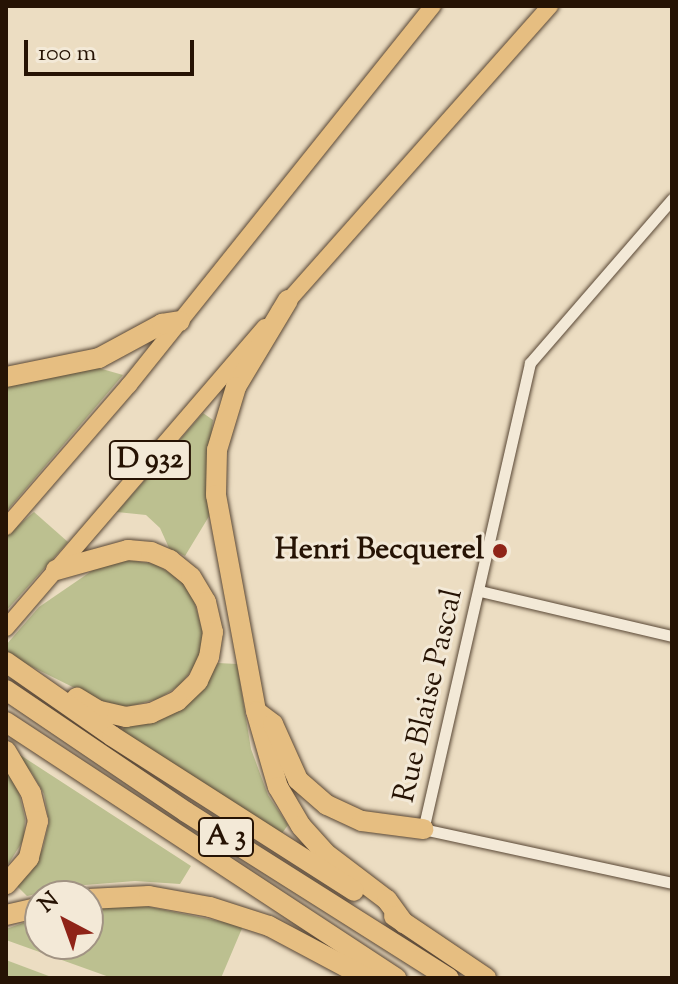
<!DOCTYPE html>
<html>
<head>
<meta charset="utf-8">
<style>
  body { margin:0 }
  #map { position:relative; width:678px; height:984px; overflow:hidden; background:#ecddc2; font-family:"Sorts Mill Goudy",serif }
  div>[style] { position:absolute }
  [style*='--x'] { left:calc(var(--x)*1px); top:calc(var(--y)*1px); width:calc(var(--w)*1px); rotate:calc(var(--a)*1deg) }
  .green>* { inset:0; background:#bcc090 }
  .roads { filter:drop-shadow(0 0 2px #584634) drop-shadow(0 0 2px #584634) }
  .street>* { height:11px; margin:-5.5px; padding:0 5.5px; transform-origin:5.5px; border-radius:5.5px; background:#f3e9d7 }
  .primary>* { height:16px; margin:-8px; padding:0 8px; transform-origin:8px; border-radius:8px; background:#e6be81 }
  .highway>* { height:20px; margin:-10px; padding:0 10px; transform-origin:10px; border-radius:10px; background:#e6be81 }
  .dots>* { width:22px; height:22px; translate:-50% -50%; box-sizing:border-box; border:4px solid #f3e9d7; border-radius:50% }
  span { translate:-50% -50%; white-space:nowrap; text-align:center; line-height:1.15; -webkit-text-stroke:6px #f3e9d7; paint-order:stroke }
  .shield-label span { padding:2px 6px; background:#f3e9d7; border:2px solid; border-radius:6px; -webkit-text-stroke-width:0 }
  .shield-label { font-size:28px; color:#261304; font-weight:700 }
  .poi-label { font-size:30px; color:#261304; font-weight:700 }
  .right { translate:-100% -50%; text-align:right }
  .street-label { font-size:30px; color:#261304 }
  .frame { position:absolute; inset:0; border:8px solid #261304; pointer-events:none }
  .north { position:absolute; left:24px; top:880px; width:80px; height:80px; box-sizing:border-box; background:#f3e9d7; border:2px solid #a19383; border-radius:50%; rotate:319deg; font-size:22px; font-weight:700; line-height:32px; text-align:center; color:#261304 }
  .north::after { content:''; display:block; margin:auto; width:28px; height:36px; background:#8f2418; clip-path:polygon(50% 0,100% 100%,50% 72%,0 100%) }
  .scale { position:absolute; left:24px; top:40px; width:170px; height:36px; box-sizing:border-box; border:4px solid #261304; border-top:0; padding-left:10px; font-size:24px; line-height:28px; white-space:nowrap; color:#261304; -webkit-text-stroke:6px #f3e9d7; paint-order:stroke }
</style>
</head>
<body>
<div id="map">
  <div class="green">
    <i style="clip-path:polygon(95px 367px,123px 375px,6px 512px,6px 384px)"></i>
    <i style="clip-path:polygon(203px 413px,213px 420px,206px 482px,211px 513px,185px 556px,169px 548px,160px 528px,146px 515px,117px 512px)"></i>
    <i style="clip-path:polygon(34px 512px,68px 542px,6px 611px,6px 536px)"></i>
    <i style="clip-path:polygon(127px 560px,155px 564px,181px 580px,194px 601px,203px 633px,198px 662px,180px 685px,158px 699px,126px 707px,99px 700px,6px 654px,6px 645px,39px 607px,96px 568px)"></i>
    <i style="clip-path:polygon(218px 663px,237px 664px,251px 749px,268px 795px,288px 825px,280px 836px,121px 733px,125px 725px,205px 683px)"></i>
    <i style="clip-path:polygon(11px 749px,191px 866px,180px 884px,135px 881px,72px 886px,27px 896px,16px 885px,31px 872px,43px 848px,49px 822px,44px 794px,32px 773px)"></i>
    <i style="clip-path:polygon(6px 769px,19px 793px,25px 818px,24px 839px,6px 868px)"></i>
    <i style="clip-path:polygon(145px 906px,243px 926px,221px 978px,112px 978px,6px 940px,6px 929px,40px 917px,40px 944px,88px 944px,88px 909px)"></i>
    <i style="clip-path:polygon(6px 960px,54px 978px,6px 978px)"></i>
  </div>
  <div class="roads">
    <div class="street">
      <i style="--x:672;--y:199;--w:217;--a:130.9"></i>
      <i style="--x:530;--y:363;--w:478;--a:102.9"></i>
      <i style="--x:423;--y:829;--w:255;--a:12.2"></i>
      <i style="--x:480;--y:591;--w:197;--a:13.2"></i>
    </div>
    <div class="primary">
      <i style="--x:280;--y:310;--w:407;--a:-48.4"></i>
      <i style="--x:6;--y:527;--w:188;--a:-49.1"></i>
      <i style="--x:129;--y:385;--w:486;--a:-51.3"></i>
      <i style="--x:6;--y:628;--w:397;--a:-49.3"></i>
    </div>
    <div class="highway">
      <i style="--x:288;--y:300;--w:101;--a:120.9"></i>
      <i style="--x:236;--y:387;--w:66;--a:106.8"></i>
      <i style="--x:217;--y:450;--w:45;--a:91.3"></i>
      <i style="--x:216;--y:495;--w:220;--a:79.5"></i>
      <i style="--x:256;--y:711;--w:79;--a:73.9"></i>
      <i style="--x:278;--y:787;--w:45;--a:59.5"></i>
      <i style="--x:301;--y:826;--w:36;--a:48"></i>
      <i style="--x:325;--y:853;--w:78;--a:37.2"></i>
      <i style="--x:387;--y:900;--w:29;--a:54"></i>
      <i style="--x:6;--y:377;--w:95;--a:-11.5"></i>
      <i style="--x:99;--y:358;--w:72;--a:-28.4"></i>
      <i style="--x:162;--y:324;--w:18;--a:-9"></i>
      <i style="--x:56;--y:570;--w:75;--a:-15.5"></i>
      <i style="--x:128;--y:550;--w:23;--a:5"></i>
      <i style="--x:151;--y:552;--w:21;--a:23"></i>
      <i style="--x:170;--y:560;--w:27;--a:39"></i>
      <i style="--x:191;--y:577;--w:29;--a:59"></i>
      <i style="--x:206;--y:602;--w:31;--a:77"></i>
      <i style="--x:213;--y:632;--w:25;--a:99"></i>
      <i style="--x:209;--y:657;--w:26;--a:115"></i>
      <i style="--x:198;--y:681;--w:29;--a:136"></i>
      <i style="--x:177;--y:701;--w:29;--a:155"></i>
      <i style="--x:151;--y:713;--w:25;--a:171"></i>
      <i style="--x:126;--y:717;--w:28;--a:-167"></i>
      <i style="--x:99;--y:711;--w:26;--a:-149"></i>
      <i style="--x:6;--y:662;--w:129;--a:34.9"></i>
      <i style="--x:112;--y:736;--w:287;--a:32.6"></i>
      <i style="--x:6;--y:690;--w:217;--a:34.1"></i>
      <i style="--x:186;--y:812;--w:311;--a:32.3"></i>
      <i style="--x:257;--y:712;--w:20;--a:37"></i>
      <i style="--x:273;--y:724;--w:61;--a:65.9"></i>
      <i style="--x:298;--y:780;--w:38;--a:41"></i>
      <i style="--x:327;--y:805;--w:38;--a:25"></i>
      <i style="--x:362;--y:821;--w:62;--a:7.5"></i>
      <i style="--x:6;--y:722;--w:467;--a:33.3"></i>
      <i style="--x:6;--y:751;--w:49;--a:59.2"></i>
      <i style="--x:31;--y:793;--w:29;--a:76"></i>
      <i style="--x:38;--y:821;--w:38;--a:104"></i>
      <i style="--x:29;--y:858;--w:35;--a:131"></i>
      <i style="--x:88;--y:899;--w:61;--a:-2.8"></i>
      <i style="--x:149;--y:896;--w:62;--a:10.2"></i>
      <i style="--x:210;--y:907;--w:62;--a:17.9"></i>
      <i style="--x:269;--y:926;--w:111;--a:28"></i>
      <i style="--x:6;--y:915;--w:35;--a:-13"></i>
      <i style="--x:394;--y:916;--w:111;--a:34"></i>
    </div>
  </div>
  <div class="dots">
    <i style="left:500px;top:551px;background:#8f2418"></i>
  </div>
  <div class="shield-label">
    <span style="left:150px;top:460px">D 932</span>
    <span style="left:226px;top:837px">A 3</span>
  </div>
  <div class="poi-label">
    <span class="right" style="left:484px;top:551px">Henri Becquerel</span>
  </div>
  <div class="street-label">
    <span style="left:430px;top:696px;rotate:-77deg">Rue Blaise Pascal</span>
  </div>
  <div class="frame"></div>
  <div class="north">N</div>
  <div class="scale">100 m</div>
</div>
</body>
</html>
